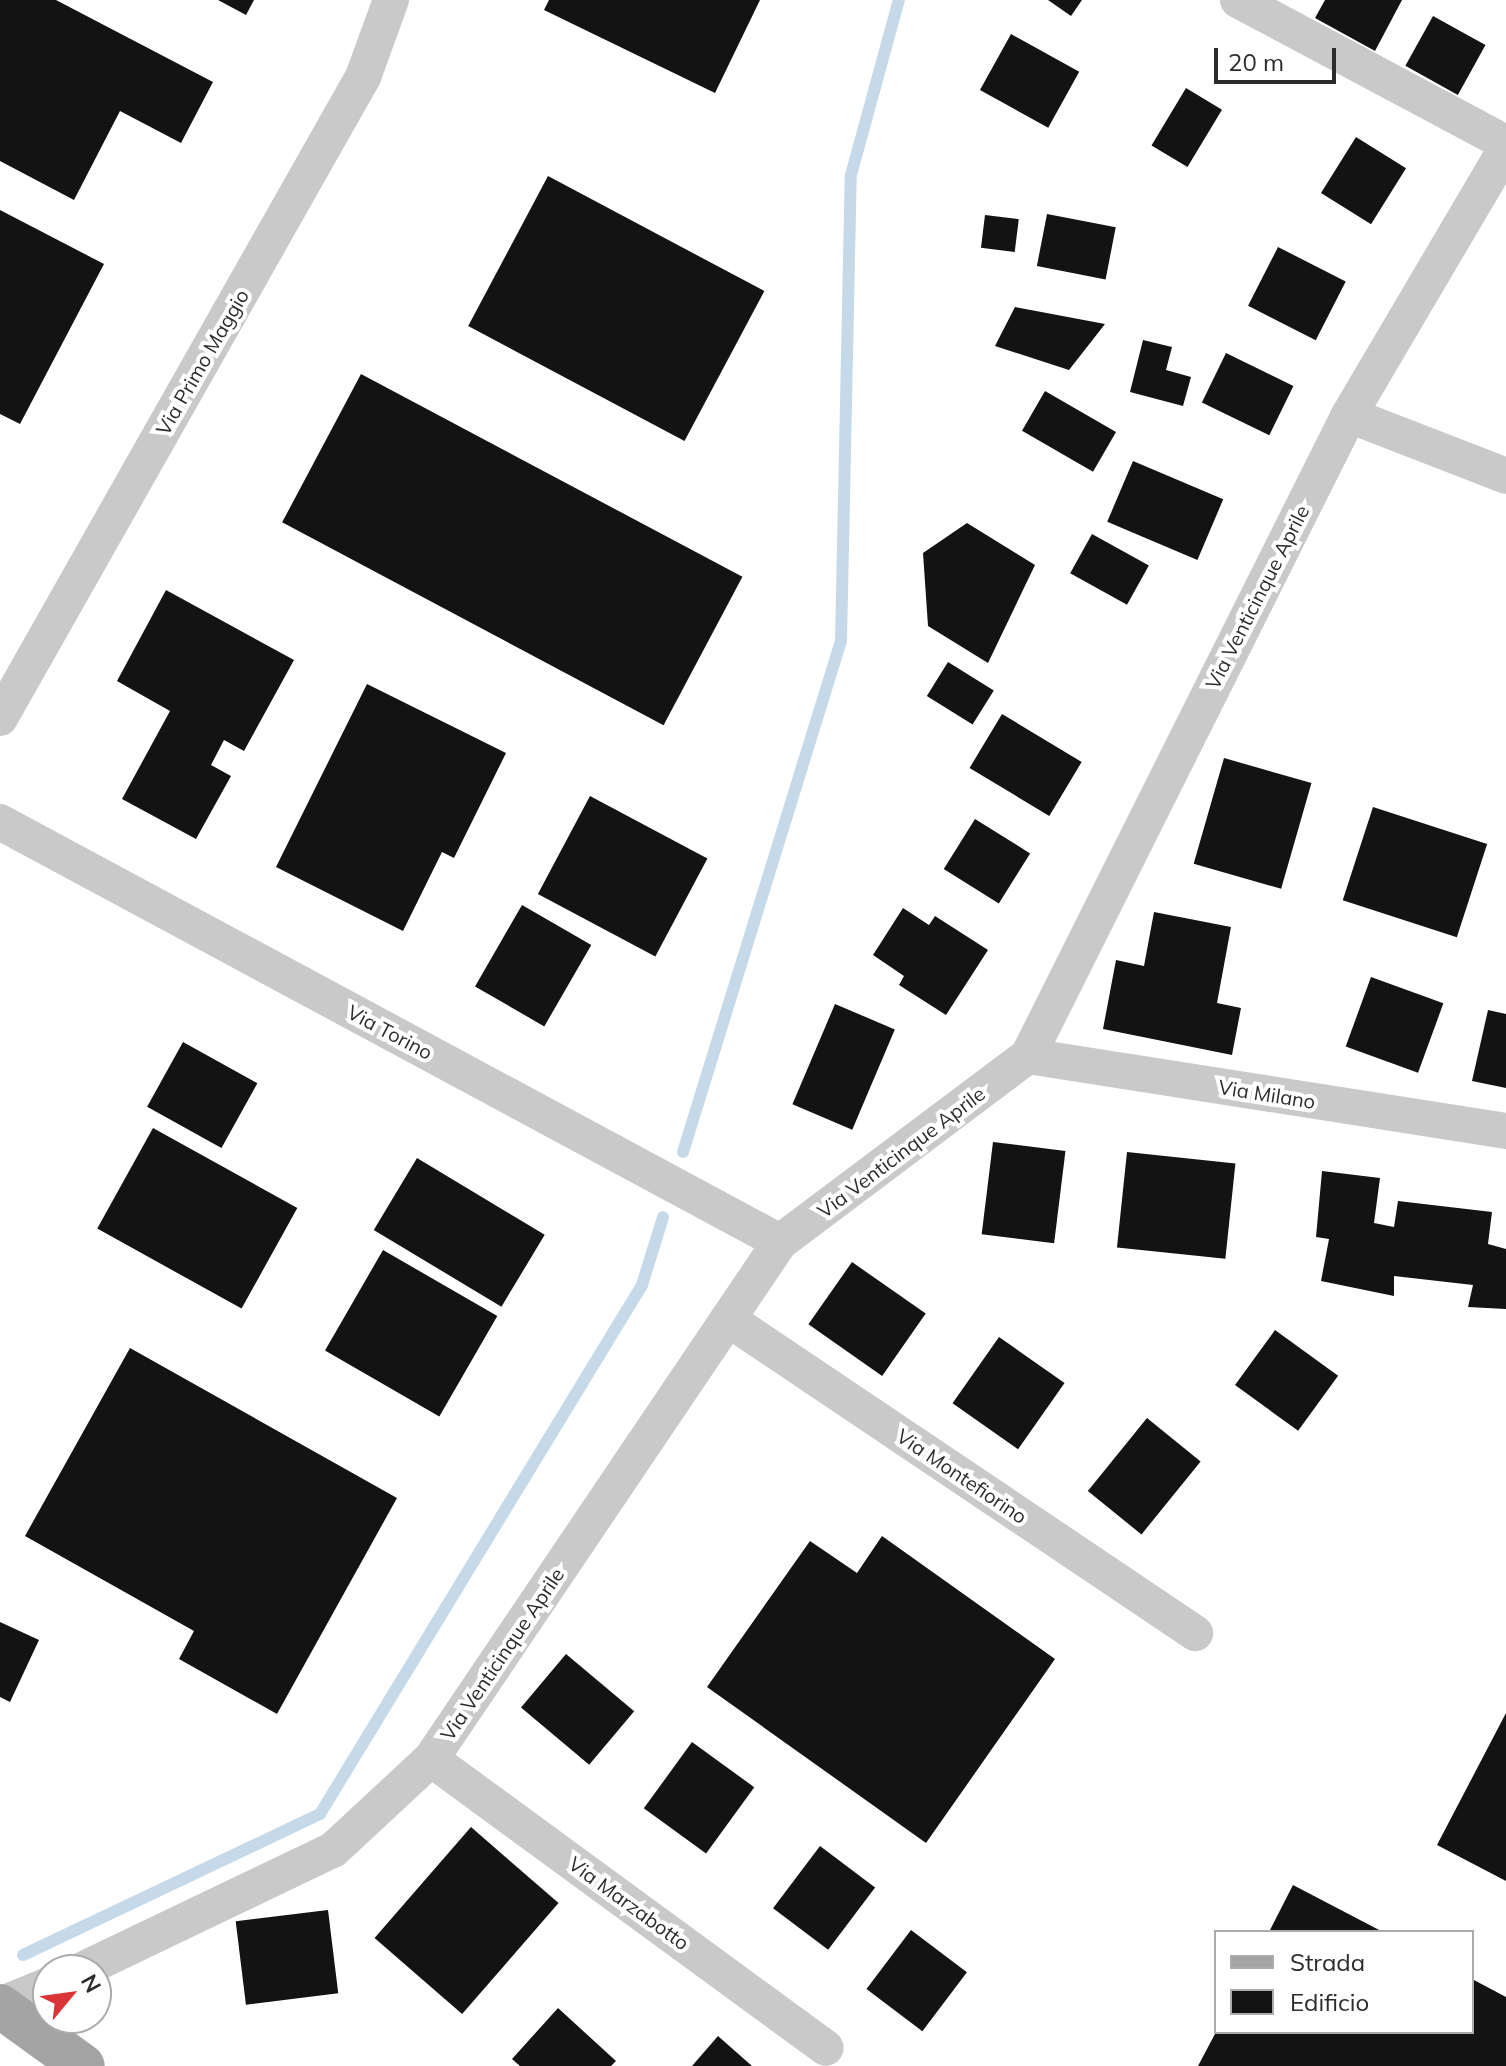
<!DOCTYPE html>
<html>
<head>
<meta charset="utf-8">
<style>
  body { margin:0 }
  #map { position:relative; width:1506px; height:2066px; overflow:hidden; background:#fff; font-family:Mulish,sans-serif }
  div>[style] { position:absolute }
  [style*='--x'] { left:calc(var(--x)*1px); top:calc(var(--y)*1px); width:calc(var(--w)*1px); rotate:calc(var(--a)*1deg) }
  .stream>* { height:12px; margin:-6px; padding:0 6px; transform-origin:6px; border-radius:6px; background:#c6d9e8 }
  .building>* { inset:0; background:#131313; transform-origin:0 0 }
  .minor>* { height:36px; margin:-18px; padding:0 18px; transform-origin:18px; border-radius:18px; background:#c9c9c9 }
  .primary>* { height:44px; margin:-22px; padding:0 22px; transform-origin:22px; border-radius:22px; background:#a4a4a4 }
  span { translate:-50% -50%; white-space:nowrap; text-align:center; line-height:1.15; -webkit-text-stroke:8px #fff; paint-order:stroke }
  .street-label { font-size:20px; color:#2c2c2c }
  .legend { position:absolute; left:1214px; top:1930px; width:260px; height:104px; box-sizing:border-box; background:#fff; border:2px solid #ababab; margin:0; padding:10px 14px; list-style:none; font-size:24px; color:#2c2c2c }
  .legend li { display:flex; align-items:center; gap:16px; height:40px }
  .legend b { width:40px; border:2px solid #ababab }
  .north { position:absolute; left:32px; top:1954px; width:80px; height:80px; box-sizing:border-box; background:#fff; border:2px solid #ababab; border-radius:50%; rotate:61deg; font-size:22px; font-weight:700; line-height:32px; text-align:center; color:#2c2c2c }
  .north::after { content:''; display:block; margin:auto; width:28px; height:36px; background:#dc3537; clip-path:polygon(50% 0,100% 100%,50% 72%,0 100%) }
  .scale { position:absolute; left:1214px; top:48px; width:122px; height:36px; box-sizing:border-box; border:4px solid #2c2c2c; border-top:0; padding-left:10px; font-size:24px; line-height:28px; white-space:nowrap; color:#2c2c2c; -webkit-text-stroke:6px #fff; paint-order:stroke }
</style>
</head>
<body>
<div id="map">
  <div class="stream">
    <i style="--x:683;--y:1152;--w:535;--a:-72.82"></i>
    <i style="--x:841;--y:641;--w:466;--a:-88.8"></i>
    <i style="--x:851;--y:175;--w:181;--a:-74.7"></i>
    <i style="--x:23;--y:1955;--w:329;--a:-25.4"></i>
    <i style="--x:320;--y:1814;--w:619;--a:-58.67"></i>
    <i style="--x:642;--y:1285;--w:71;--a:-72.8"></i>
  </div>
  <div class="building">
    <i style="clip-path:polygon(0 0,56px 0,213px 82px,181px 143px,120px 111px,74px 200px,0 161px)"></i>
    <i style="clip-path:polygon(218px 0,254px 0,246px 15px)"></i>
    <i style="clip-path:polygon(549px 0,760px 0,715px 93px,544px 10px)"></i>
    <i style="clip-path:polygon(1048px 0,1082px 0,1071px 16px)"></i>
    <i style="clip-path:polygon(1325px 0,1402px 0,1375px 51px,1315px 18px)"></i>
    <i style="left:1433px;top:16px;width:60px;height:57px;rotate:29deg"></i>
    <i style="left:1011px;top:34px;width:78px;height:64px;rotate:29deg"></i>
    <i style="left:1186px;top:88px;width:42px;height:67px;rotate:31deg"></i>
    <i style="left:1356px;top:137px;width:59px;height:66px;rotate:32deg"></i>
    <i style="left:548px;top:176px;width:245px;height:170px;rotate:28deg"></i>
    <i style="clip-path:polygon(0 210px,104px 264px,20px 424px,0 414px)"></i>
    <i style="left:1047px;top:214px;width:70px;height:53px;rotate:11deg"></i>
    <i style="left:985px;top:215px;width:34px;height:33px;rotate:7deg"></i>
    <i style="left:1278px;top:247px;width:76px;height:66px;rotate:27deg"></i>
    <i style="clip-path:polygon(1015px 307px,1105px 324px,1069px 370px,995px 346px)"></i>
    <i style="clip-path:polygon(1143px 340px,1172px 347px,1166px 370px,1191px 377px,1183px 406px,1130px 392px)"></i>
    <i style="left:1226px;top:353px;width:75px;height:55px;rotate:26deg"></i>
    <i style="left:361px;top:374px;width:432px;height:168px;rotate:28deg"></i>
    <i style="left:1045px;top:391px;width:82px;height:46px;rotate:30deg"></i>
    <i style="left:1133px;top:461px;width:98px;height:66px;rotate:23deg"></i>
    <i style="clip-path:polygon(967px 523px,1035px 565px,988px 663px,928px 626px,923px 553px)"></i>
    <i style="left:1092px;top:534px;width:65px;height:45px;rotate:29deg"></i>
    <i style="clip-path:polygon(166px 590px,294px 660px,244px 751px,224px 740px,211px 765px,231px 776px,196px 839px,122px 799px,170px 711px,117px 681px)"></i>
    <i style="left:948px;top:662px;width:54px;height:40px;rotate:32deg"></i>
    <i style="clip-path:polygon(367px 684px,506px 753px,454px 858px,442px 852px,403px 931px,276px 867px)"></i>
    <i style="left:1002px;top:714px;width:93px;height:63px;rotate:31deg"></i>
    <i style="left:1224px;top:758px;width:91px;height:110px;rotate:16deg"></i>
    <i style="left:590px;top:796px;width:133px;height:111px;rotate:28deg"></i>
    <i style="left:1373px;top:807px;width:120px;height:98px;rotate:18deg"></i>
    <i style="left:975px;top:819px;width:65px;height:59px;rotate:32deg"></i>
    <i style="left:522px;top:905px;width:80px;height:94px;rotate:30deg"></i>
    <i style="clip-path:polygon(903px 908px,929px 925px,935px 916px,988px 950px,946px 1015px,899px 985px,904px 976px,873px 955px)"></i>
    <i style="clip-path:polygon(1154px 912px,1231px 927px,1217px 1003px,1241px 1008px,1232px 1055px,1103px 1029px,1116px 960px,1144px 966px)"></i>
    <i style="left:1371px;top:977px;width:77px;height:74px;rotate:20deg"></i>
    <i style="left:835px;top:1004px;width:65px;height:109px;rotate:23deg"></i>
    <i style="clip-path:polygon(1488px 1010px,1506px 1014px,1506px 1088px,1472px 1081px)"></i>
    <i style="left:183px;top:1042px;width:85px;height:74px;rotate:29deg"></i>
    <i style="left:153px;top:1128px;width:165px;height:115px;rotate:29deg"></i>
    <i style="left:993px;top:1142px;width:73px;height:93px;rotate:7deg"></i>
    <i style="left:1127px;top:1152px;width:109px;height:96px;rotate:6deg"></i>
    <i style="left:417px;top:1158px;width:149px;height:84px;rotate:31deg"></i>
    <i style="clip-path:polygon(1322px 1171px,1380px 1178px,1374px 1223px,1394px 1227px,1398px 1201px,1492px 1212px,1488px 1244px,1506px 1249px,1506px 1309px,1468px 1307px,1473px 1285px,1394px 1276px,1394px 1296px,1321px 1281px,1329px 1239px,1316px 1237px)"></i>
    <i style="left:383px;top:1250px;width:132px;height:116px;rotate:30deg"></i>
    <i style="left:852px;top:1262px;width:90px;height:76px;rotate:35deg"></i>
    <i style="left:1275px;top:1330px;width:78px;height:68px;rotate:36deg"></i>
    <i style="left:999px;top:1337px;width:80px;height:81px;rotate:35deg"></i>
    <i style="clip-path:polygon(130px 1348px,397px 1498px,277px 1714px,179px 1659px,194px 1631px,25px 1536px)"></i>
    <i style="left:1147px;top:1418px;width:69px;height:94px;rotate:39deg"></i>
    <i style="clip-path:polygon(882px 1536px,1055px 1659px,926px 1843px,707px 1687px,810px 1541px,857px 1573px)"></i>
    <i style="clip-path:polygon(0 1622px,39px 1640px,10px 1702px,0 1697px)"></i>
    <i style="left:566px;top:1654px;width:89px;height:70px;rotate:40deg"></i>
    <i style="clip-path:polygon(1506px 1713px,1506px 1881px,1437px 1845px)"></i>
    <i style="left:692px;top:1742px;width:77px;height:82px;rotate:36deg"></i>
    <i style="left:471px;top:1827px;width:116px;height:147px;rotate:41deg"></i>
    <i style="left:820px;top:1846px;width:69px;height:78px;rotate:37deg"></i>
    <i style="clip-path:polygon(1293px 1885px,1383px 1932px,1269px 1932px)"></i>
    <i style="left:328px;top:1910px;width:84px;height:93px;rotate:83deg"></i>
    <i style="left:911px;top:1930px;width:70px;height:74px;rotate:37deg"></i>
    <i style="clip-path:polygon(1472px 1979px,1506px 1997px,1506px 2066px,1198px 2066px,1216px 2032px,1472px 2032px)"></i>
    <i style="clip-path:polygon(558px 2008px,616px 2061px,611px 2066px,520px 2066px,512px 2059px)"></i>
    <i style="clip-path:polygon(718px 2036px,752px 2066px,692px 2066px)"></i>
  </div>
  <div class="minor">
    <i style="--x:1238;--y:0;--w:304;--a:28.1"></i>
    <i style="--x:1349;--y:415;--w:168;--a:21.2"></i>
    <i style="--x:0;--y:718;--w:737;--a:-60.48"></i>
    <i style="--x:363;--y:77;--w:82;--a:-70"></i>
    <i style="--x:0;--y:822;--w:886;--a:28.3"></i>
    <i style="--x:1028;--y:1056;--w:484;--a:8.9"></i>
    <i style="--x:728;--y:1319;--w:563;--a:33.92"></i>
    <i style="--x:431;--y:1759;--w:489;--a:36.2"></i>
    <i style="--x:82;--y:1970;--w:278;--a:-25.6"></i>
    <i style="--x:333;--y:1850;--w:134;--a:-42.9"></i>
    <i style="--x:431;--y:1759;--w:624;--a:-55.98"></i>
    <i style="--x:780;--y:1242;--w:310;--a:-36.9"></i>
    <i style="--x:1028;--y:1056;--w:717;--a:-63.4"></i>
    <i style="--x:1349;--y:415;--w:310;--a:-59.5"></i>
    <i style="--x:0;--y:2005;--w:52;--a:-22.6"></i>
  </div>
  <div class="primary">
    <i style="--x:0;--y:2006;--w:102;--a:35.9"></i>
  </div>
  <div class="street-label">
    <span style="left:202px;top:362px;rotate:-60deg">Via Primo Maggio</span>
    <span style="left:1257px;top:597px;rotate:-63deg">Via Venticinque Aprile</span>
    <span style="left:390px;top:1032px;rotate:28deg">Via Torino</span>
    <span style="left:1267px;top:1094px;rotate:9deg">Via Milano</span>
    <span style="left:901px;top:1152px;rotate:-37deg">Via Venticinque Aprile</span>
    <span style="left:962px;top:1476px;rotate:34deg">Via Montefiorino</span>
    <span style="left:502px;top:1654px;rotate:-56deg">Via Venticinque Aprile</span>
    <span style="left:629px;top:1903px;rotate:36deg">Via Marzabotto</span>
  </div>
  <ul class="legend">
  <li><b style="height:10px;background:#a4a4a4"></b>Strada</li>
  <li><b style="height:22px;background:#131313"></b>Edificio</li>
  </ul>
  <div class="north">N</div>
  <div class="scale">20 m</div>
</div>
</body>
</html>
